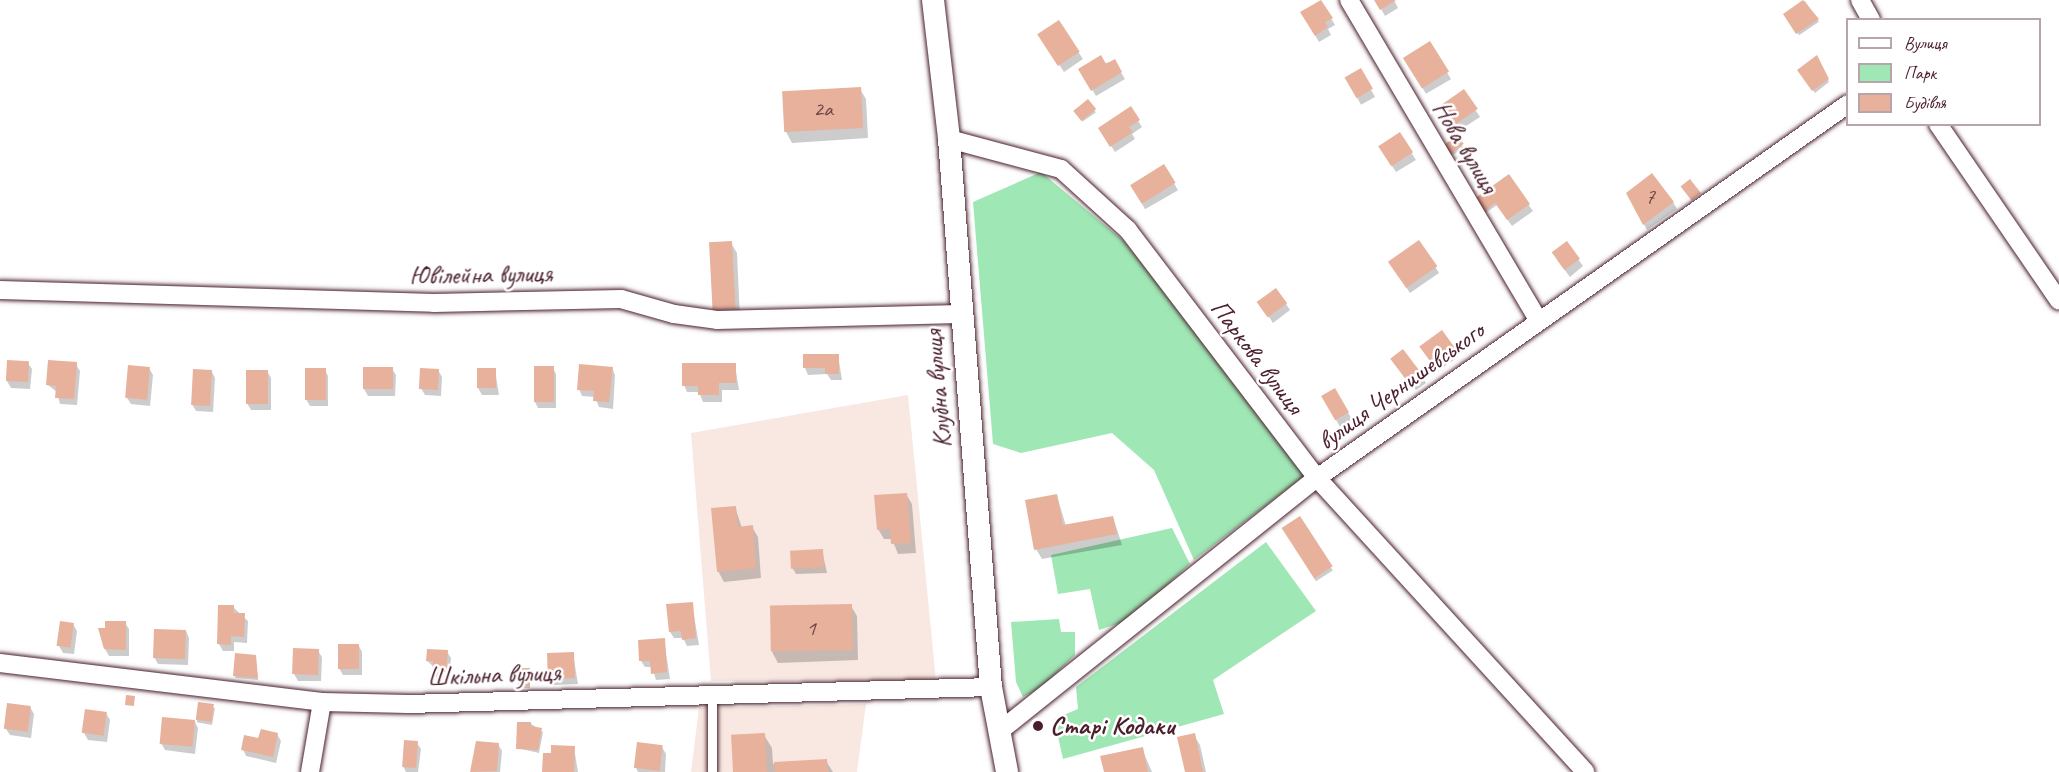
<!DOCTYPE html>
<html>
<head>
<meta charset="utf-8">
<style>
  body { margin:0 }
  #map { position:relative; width:2059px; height:772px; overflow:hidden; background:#fff; font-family:Caveat,sans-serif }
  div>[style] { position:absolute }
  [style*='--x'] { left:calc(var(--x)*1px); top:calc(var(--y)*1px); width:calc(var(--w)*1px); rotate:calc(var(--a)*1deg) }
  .built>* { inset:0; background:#f8e8e1 }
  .green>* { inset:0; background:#9fe7b5 }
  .shadow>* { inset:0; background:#0003; transform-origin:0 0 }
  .building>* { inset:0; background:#e7b19b; transform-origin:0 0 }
  .roads { filter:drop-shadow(0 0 2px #4a1f2b) drop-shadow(0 0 2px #4a1f2b) }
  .service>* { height:9px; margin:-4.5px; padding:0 4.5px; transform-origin:4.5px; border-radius:4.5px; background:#fff }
  .minor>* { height:18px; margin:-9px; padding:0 9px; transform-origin:9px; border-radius:9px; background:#fff }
  .tertiary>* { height:22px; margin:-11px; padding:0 11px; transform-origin:11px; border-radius:11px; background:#fff }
  .dots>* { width:16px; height:16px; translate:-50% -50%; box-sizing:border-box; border:3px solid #fff; border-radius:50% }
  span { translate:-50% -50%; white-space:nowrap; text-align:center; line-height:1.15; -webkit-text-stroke:5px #fff; paint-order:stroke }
  .number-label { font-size:22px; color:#714447 }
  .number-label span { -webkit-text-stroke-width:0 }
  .street-label { font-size:26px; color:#4a1f2b }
  .poi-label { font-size:26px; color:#4a1f2b; font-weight:700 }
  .left { translate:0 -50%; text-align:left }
  .legend { position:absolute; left:1846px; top:18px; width:195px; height:108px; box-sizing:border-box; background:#fff; border:2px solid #b7a5aa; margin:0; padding:8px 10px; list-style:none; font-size:18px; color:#4a1f2b }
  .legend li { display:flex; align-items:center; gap:12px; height:30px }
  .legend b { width:30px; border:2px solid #b7a5aa }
</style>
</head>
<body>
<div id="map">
  <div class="built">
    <i style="clip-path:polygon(908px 395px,936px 681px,711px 681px,691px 433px)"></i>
    <i style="clip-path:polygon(866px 704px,857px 772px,691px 772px,699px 708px)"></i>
  </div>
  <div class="green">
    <i style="clip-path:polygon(1041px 172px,1125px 242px,1307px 474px,1194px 560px,1154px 470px,1112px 433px,1021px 453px,993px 444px,973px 202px)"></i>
    <i style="clip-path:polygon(1172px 528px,1190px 564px,1129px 620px,1099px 630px,1090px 589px,1058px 594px,1051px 555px)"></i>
    <i style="clip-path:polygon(1266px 542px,1316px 611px,1213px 680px,1224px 714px,1063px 759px,1054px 719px,1078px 709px,1076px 687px)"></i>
    <i style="clip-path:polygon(1059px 619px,1061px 632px,1075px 632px,1075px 655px,1041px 688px,1023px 697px,1016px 682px,1011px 622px)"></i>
  </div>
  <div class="shadow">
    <i style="clip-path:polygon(1376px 0,1394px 0,1398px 8px,1385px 16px)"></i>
    <i style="clip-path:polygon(1321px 1px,1335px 25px,1328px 29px,1331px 35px,1319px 42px,1302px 13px)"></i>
    <i style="left:1805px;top:1px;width:25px;height:24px;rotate:56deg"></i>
    <i style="clip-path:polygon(1058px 22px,1083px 59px,1064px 72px,1043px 41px)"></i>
    <i style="left:1430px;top:43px;width:42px;height:29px;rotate:60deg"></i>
    <i style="clip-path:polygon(1817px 57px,1829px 82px,1815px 93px,1800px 73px)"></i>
    <i style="clip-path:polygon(1114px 61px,1125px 79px,1096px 96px,1080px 69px)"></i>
    <i style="left:1360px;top:70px;width:31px;height:16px;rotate:61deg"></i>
    <i style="clip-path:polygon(860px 89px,866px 99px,868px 138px,792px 143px,786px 132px)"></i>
    <i style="clip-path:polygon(1463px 91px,1480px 117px,1460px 130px,1447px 111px)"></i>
    <i style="left:1088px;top:101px;width:14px;height:16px;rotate:56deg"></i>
    <i style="clip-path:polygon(1130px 108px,1142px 127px,1132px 134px,1135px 139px,1115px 152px,1100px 128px)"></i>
    <i style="clip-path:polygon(1400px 135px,1416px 160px,1396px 172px,1384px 154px)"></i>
    <i style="left:1457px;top:137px;width:13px;height:16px;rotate:58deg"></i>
    <i style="left:1164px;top:166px;width:28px;height:38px;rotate:60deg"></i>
    <i style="clip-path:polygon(1508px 176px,1533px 211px,1512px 226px,1497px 205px,1484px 214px,1476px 200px)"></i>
    <i style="clip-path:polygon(1628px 193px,1673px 202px,1677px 209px,1647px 230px)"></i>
    <i style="clip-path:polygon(731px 243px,737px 253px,740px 319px,719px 320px,714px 309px)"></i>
    <i style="clip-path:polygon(1566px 243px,1583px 266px,1570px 277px,1557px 260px)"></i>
    <i style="clip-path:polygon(1435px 266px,1439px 273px,1410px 293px,1394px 269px)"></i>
    <i style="clip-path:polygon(1286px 304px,1290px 310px,1273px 323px,1263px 308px)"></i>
    <i style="clip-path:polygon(1442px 332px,1458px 357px,1438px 371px,1425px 353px)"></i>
    <i style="clip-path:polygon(838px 355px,842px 380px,831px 380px,827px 374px,808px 375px,805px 368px)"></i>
    <i style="clip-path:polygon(1394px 362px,1424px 380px,1426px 383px,1416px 390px)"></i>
    <i style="clip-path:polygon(28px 363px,32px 369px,30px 389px,11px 388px,7px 381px)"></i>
    <i style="clip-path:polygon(76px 364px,80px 371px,77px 405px,60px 404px,57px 392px,48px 385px)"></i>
    <i style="clip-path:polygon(735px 365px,739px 390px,722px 390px,722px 402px,703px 402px,699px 392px,687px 392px,684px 385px)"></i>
    <i style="clip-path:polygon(149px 368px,153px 375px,150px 406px,131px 404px,127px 398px)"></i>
    <i style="clip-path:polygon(553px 368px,556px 374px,556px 408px,538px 408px,535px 402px)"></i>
    <i style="clip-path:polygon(612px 368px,615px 375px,613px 409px,599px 407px,595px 397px,582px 396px,579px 389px)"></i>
    <i style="clip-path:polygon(392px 369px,396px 375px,395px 396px,368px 396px,364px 389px)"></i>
    <i style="clip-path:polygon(325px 370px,328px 376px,328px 406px,310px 406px,306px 399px)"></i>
    <i style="clip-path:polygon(438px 370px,442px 377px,441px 396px,425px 395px,421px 388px)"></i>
    <i style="clip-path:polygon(495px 370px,499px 395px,482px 395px,478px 388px)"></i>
    <i style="clip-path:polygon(267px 371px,271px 378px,271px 410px,251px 410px,247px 403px)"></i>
    <i style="clip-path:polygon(212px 372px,215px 378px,213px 412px,196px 411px,192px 404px)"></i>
    <i style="left:1335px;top:390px;width:34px;height:14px;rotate:60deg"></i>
    <i style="clip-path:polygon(906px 494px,912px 504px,916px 553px,898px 554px,892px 539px,884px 539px,878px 529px)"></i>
    <i style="clip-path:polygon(1057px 496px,1066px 526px,1113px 517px,1122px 545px,1042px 559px,1036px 549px)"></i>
    <i style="clip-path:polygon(735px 507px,742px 528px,752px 527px,758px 537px,761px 578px,724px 582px,718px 571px)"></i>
    <i style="left:1300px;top:518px;width:62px;height:20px;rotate:58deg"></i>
    <i style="clip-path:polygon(822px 550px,827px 573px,796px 574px,792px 567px)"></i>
    <i style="clip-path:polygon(692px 604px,699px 645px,687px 646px,683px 638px,674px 638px,670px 632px)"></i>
    <i style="clip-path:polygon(851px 606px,857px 616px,858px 660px,778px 663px,772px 652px)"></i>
    <i style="clip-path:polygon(233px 607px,248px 621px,247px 643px,234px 642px,234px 651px,223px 651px,219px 644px)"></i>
    <i style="clip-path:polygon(125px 623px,129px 629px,129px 656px,109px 656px,105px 649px)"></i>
    <i style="clip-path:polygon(73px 624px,77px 631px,74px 654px,63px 653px,59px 646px)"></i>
    <i style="clip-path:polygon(186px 631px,189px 638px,188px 665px,158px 664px,154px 657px)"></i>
    <i style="clip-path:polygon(664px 640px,670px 679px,656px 680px,652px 667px,645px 667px,641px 661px)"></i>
    <i style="clip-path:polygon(359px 646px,362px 652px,362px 675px,343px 675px,339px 668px)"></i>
    <i style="clip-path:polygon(318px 651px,322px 657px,321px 681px,298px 681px,294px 674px)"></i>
    <i style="clip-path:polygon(447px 652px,451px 658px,449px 683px,437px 683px,434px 667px,427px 661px)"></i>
    <i style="clip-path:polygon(573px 654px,578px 684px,553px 685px,550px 678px)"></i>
    <i style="clip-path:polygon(255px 656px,258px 680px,236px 678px,234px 675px)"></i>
    <i style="clip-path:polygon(529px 670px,530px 688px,521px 688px,519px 685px)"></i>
    <i style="clip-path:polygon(199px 703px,215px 708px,212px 725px,195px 722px,198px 728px,195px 754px,165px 750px,161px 743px,164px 718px,197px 722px)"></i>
    <i style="clip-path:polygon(30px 707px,34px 714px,31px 738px,10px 735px,6px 729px)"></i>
    <i style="clip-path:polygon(106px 713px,110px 720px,107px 742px,88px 740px,84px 733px)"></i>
    <i style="clip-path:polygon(530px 723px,543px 732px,539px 753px,517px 748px)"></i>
    <i style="clip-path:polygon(277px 734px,281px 741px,276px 763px,246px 756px,243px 749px)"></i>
    <i style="clip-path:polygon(764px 735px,772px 748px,773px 764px,826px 761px,833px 772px,734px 772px)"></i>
    <i style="clip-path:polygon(1194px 735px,1200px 745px,1206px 772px,1186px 772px)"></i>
    <i style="clip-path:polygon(477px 742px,498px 744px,502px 751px,500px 772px,472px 772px)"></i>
    <i style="clip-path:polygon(417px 743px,421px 749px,418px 772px,406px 772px,403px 766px)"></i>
    <i style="clip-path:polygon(662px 747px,666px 754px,665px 772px,638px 772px,636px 768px)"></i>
    <i style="clip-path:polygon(574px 748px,578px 772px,544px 772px,552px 754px)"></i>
    <i style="clip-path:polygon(1142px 749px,1152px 772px,1105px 772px)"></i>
  </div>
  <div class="building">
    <i style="clip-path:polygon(1321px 0,1333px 18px,1325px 22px,1328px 27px,1315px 36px,1300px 12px)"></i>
    <i style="clip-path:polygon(1374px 0,1396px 0,1380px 10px)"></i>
    <i style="clip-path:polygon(1803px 0,1819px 19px,1796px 34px,1783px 14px)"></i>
    <i style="left:1059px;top:20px;width:38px;height:26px;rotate:57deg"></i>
    <i style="left:1430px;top:41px;width:36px;height:32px;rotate:58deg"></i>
    <i style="clip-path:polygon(1101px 55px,1106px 64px,1115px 59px,1122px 72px,1091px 91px,1078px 69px)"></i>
    <i style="clip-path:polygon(1817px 55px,1829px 79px,1812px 91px,1797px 70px)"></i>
    <i style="left:1361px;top:68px;width:24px;height:19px;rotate:60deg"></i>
    <i style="left:861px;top:87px;width:41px;height:79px;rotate:87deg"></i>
    <i style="left:1464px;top:89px;width:24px;height:27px;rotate:55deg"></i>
    <i style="left:1088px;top:99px;width:13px;height:19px;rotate:51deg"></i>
    <i style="clip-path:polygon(1131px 106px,1140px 120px,1129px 127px,1133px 132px,1110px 147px,1098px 128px)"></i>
    <i style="left:1400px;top:132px;width:24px;height:26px;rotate:57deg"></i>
    <i style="left:1457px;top:135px;width:11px;height:18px;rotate:52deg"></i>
    <i style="left:1164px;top:164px;width:22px;height:40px;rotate:58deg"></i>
    <i style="clip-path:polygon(1652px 173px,1674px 202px,1643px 225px,1626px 193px)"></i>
    <i style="clip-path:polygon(1509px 174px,1530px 204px,1507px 220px,1495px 203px,1482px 213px,1474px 199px)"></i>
    <i style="left:1690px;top:179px;width:18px;height:12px;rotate:52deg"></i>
    <i style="left:1419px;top:240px;width:32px;height:38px;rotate:55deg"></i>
    <i style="left:732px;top:241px;width:68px;height:23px;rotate:87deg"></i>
    <i style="left:1567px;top:241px;width:22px;height:19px;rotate:54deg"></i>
    <i style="left:1276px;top:288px;width:19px;height:24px;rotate:54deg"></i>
    <i style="left:1442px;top:330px;width:24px;height:28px;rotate:54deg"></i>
    <i style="left:1403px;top:349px;width:38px;height:16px;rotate:53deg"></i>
    <i style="clip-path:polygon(803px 354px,839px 354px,839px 374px,825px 374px,825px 368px,803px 368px)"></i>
    <i style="left:7px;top:360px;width:22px;height:21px;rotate:3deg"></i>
    <i style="clip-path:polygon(48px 360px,77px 362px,74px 399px,55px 398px,56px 386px,46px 385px)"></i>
    <i style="clip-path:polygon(682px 363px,736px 363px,736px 383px,719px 383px,719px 395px,698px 395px,698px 386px,682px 386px)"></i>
    <i style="clip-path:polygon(579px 364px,613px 367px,609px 402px,593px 401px,594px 391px,577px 390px)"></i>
    <i style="left:128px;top:365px;width:22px;height:33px;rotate:5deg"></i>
    <i style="left:534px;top:366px;width:20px;height:36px"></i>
    <i style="left:363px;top:367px;width:30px;height:22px"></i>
    <i style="left:305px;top:368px;width:21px;height:32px"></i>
    <i style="left:420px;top:368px;width:19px;height:21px;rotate:3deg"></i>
    <i style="left:477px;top:368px;width:19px;height:20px"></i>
    <i style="left:193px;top:369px;width:19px;height:36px;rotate:3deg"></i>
    <i style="left:246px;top:370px;width:22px;height:34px"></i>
    <i style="left:1335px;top:388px;width:28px;height:16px;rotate:60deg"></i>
    <i style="clip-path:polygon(907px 493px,911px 543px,891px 544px,890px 529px,877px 530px,874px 495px)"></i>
    <i style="clip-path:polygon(1057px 494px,1063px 525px,1113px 516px,1117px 534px,1034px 550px,1025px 500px)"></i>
    <i style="clip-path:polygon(736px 506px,738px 527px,753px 525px,756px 568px,717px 572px,711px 508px)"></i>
    <i style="left:1300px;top:516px;width:60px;height:22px;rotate:57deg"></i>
    <i style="left:823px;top:549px;width:18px;height:33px;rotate:87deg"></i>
    <i style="clip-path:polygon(693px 602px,696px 638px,682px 640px,681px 631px,669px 632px,666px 604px)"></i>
    <i style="left:852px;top:604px;width:46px;height:82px;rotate:89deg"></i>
    <i style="clip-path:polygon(218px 605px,234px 605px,234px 613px,245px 613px,244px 637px,231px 636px,231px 645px,217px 644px)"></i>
    <i style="left:60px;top:621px;width:14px;height:25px;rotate:8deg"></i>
    <i style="clip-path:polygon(105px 621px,126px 621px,126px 650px,104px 649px,98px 628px,105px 628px)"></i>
    <i style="left:154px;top:629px;width:32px;height:29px;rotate:2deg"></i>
    <i style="clip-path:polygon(665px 638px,667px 672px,651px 674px,650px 661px,639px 661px,638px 640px)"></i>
    <i style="left:338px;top:644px;width:21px;height:25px"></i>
    <i style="left:293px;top:648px;width:26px;height:26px;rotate:2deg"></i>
    <i style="clip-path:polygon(427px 649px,448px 650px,446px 677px,432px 677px,433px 661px,426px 661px)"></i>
    <i style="left:574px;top:652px;width:26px;height:27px;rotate:88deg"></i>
    <i style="clip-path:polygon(235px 653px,256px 655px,258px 678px,233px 676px)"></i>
    <i style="left:518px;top:668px;width:12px;height:18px"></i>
    <i style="left:126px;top:695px;width:9px;height:10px;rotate:6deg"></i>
    <i style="left:198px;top:702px;width:16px;height:18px;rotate:7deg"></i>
    <i style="left:7px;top:703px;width:24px;height:26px;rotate:7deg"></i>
    <i style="left:85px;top:709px;width:22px;height:24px;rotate:8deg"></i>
    <i style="left:162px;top:717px;width:33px;height:27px;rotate:5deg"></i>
    <i style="clip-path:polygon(517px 722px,531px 722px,531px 726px,542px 728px,538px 750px,516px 749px)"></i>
    <i style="clip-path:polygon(261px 729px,278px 733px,273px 757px,241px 750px,244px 735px,258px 738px)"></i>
    <i style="left:765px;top:733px;width:39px;height:34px;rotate:87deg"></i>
    <i style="clip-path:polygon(1195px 733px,1203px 772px,1185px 772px,1177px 737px)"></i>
    <i style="left:404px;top:740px;width:14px;height:27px;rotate:4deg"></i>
    <i style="clip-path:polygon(476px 741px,499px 743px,497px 771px,470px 772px)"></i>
    <i style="left:637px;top:742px;width:26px;height:26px;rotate:7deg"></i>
    <i style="clip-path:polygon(551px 745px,575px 746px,574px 772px,542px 772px,543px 753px,551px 753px)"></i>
    <i style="clip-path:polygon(1143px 747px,1148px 772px,1104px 772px,1100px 756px)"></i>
    <i style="clip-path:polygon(827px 759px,828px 772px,775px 772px,774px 762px)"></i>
  </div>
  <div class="roads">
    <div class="service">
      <i style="--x:712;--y:693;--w:79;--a:90"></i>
    </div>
    <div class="minor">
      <i style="--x:1349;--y:0;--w:371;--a:59.4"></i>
      <i style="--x:1860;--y:0;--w:23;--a:61"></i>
      <i style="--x:1938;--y:124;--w:214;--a:55.6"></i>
      <i style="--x:949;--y:139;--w:116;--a:15"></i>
      <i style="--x:1061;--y:169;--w:91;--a:42.3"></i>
      <i style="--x:1128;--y:230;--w:312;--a:52.7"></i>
      <i style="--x:1317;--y:478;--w:398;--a:47.6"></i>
      <i style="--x:0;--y:290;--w:434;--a:1.7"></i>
      <i style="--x:434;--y:303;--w:187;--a:-1.2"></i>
      <i style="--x:621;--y:299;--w:55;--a:15.8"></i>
      <i style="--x:674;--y:314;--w:43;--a:7.9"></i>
      <i style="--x:717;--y:320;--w:243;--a:-1.4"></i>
      <i style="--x:0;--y:663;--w:324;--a:6.9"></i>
      <i style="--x:322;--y:702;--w:86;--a:1.3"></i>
      <i style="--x:408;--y:704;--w:583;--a:-1.67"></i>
      <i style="--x:1001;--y:730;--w:404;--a:-38.6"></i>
      <i style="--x:1317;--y:478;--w:649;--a:-35.16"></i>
      <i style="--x:310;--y:772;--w:71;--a:-80.3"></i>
    </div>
    <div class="tertiary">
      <i style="--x:933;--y:0;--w:140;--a:83.4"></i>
      <i style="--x:949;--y:139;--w:550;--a:85.62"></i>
      <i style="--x:991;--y:687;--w:86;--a:79.3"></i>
    </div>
  </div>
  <div class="dots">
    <i style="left:1038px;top:726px;background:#4a1f2b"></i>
  </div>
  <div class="number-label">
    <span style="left:823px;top:110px">2а</span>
    <span style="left:1650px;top:197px">7</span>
    <span style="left:811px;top:629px">1</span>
  </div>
  <div class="street-label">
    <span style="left:1465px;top:147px;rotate:59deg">Нова вулиця</span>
    <span style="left:481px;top:275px;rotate:-1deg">Ювілейна вулиця</span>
    <span style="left:1257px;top:357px;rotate:53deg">Паркова вулиця</span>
    <span style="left:1401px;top:386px;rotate:-36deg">вулиця Чернишевського</span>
    <span style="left:938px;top:389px;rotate:-95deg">Клубна вулиця</span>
    <span style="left:494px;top:675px;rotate:-2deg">Шкільна вулиця</span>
  </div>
  <div class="poi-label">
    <span class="left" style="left:1050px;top:726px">Старі Кодаки</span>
  </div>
  <ul class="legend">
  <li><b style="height:8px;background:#fff"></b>Вулиця</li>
  <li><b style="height:16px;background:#9fe7b5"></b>Парк</li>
  <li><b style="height:16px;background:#e7b19b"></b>Будівля</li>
  </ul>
</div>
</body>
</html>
